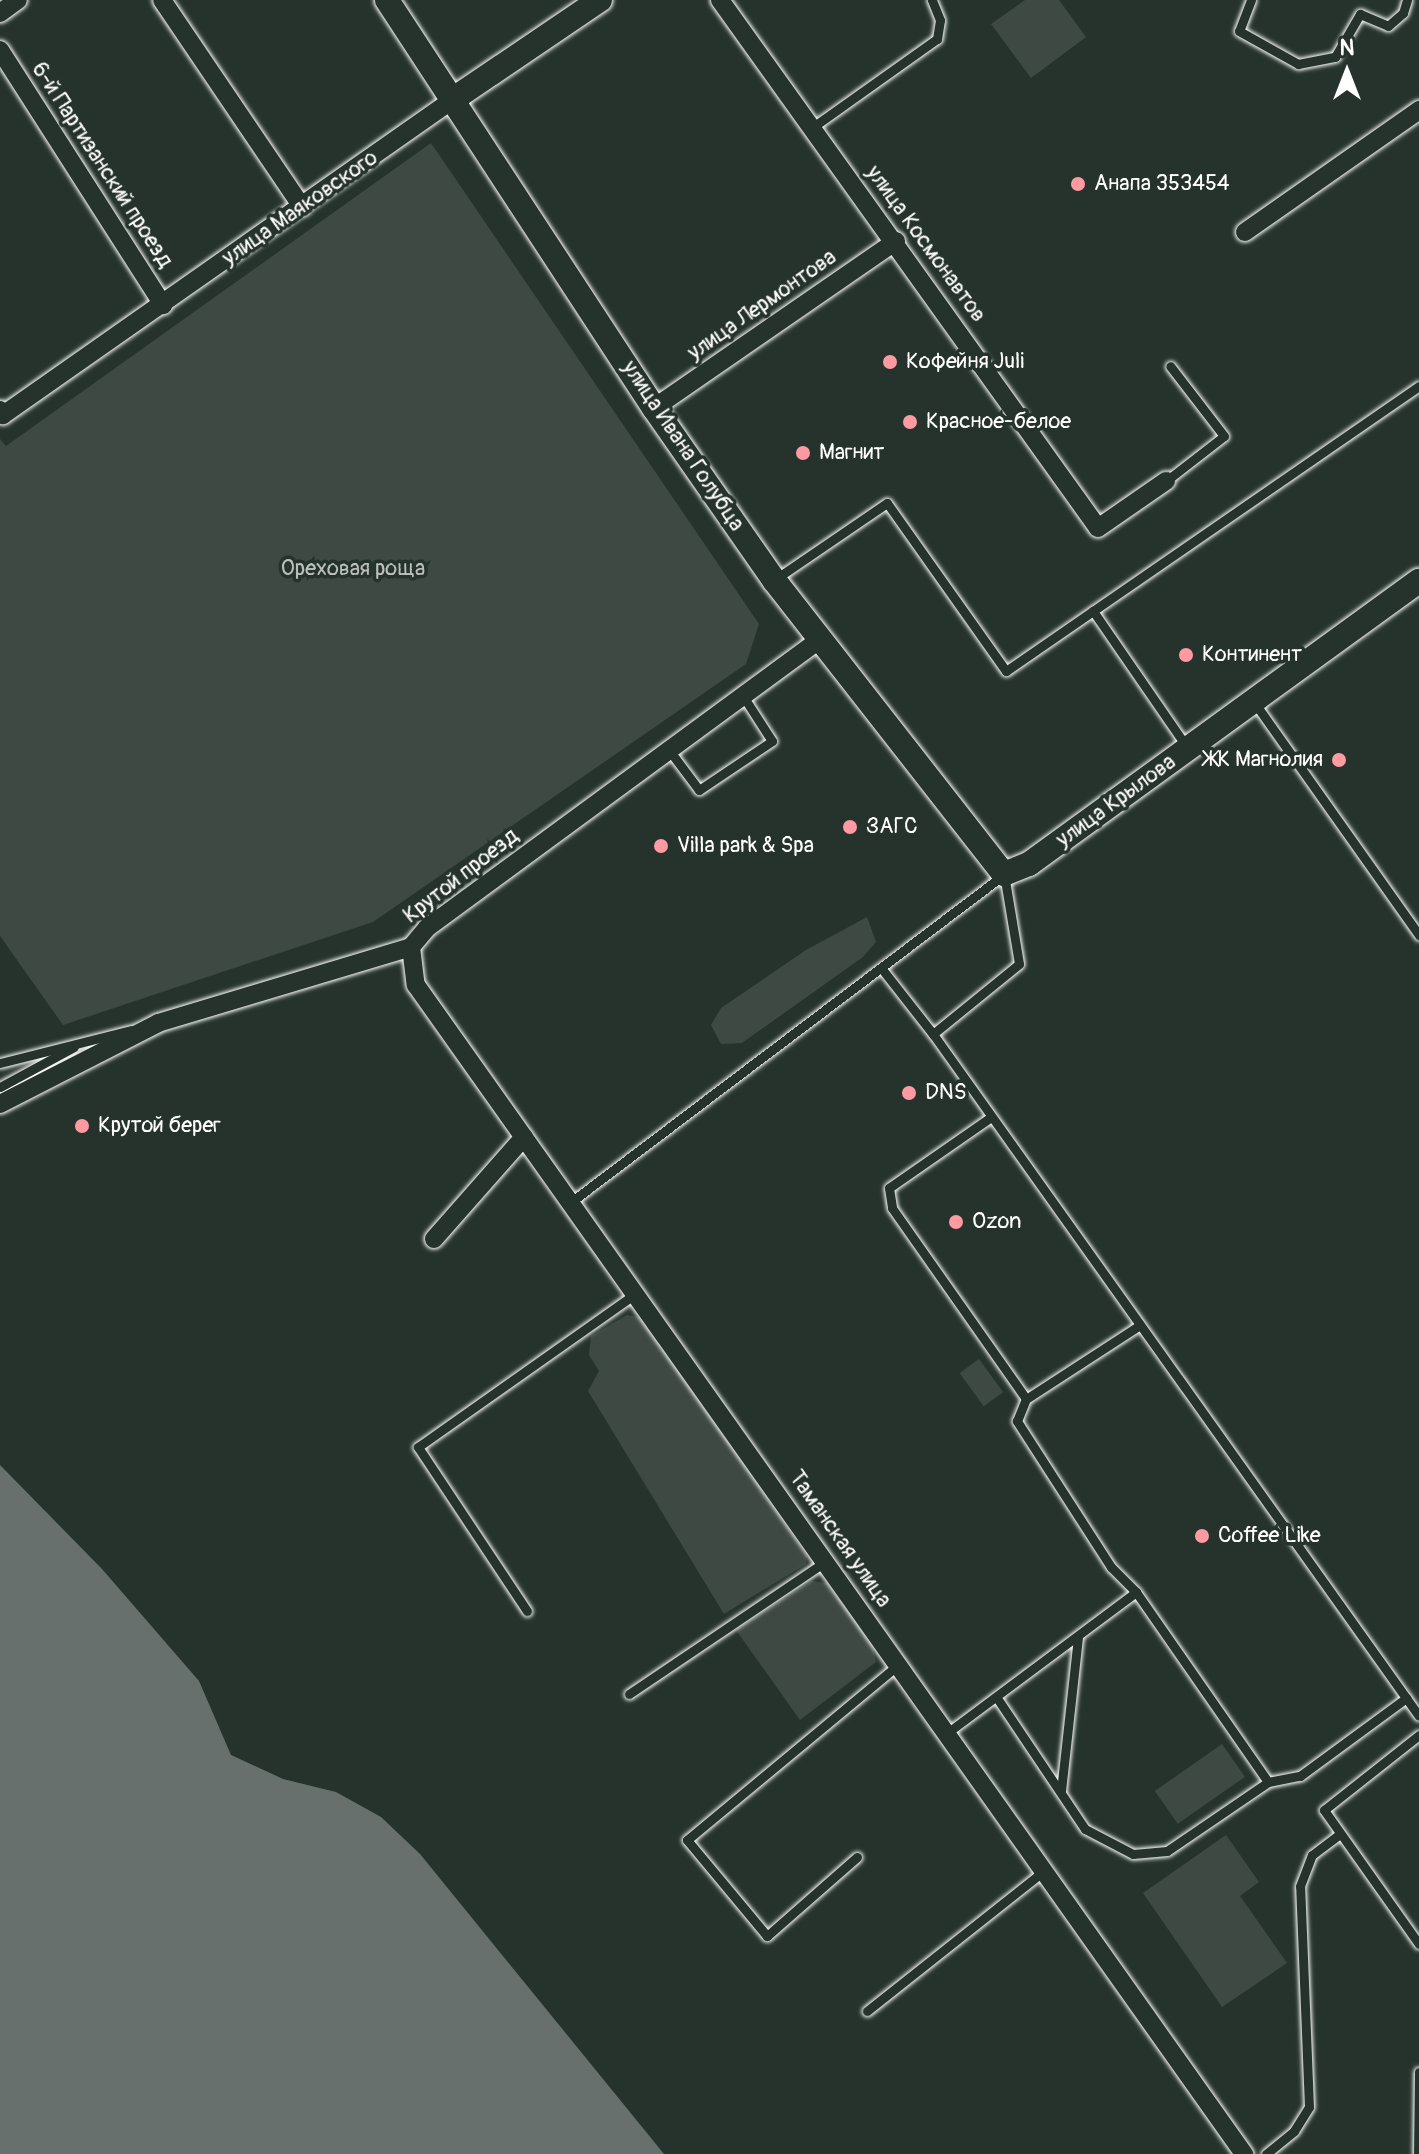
<!DOCTYPE html>
<html>
<head>
<meta charset="utf-8">
<style>
  body { margin:0 }
  #map { position:relative; width:1419px; height:2154px; overflow:hidden; background:#26332d; font-family:Pangolin,sans-serif }
  div>[style] { position:absolute }
  [style*='--x'] { left:calc(var(--x)*1px); top:calc(var(--y)*1px); width:calc(var(--w)*1px); rotate:calc(var(--a)*1deg) }
  .green>* { inset:0; background:#3e4944; transform-origin:0 0 }
  .water>* { inset:0; background:#67706c }
  .roads { filter:drop-shadow(0 0 2px #fff) drop-shadow(0 0 2px #fff) }
  .service>* { height:9px; margin:-4.5px; padding:0 4.5px; transform-origin:4.5px; border-radius:4.5px; background:#26332d }
  .minor>* { height:18px; margin:-9px; padding:0 9px; transform-origin:9px; border-radius:9px; background:#26332d }
  .tertiary>* { height:24px; margin:-12px; padding:0 12px; transform-origin:12px; border-radius:12px; background:#26332d }
  .dots>* { width:22px; height:22px; translate:-50% -50%; box-sizing:border-box; border:4px solid #26332d; border-radius:50% }
  span { translate:-50% -50%; white-space:nowrap; text-align:center; line-height:1.15; -webkit-text-stroke:7px #26332d; paint-order:stroke }
  .street-label { font-size:22px; color:#fff }
  .poi-label { font-size:22px; color:#fff }
  .left { translate:0 -50%; text-align:left }
  .right { translate:-100% -50%; text-align:right }
  .park-label { font-size:22px; color:#bbbfbe }
  .north { position:absolute; left:1307px; top:32px; width:80px; height:80px; -webkit-text-stroke:6px #26332d; paint-order:stroke; rotate:0deg; font-size:22px; font-weight:700; line-height:32px; text-align:center; color:#fff }
  .north::after { content:''; display:block; margin:auto; width:28px; height:36px; background:#fff; clip-path:polygon(50% 0,100% 100%,50% 72%,0 100%) }
</style>
</head>
<body>
<div id="map">
  <div class="green">
    <i style="clip-path:polygon(1025px 0,1059px 0,1086px 37px,1031px 78px,991px 24px)"></i>
    <i style="clip-path:polygon(431px 143px,759px 624px,746px 664px,373px 922px,63px 1025px,0 936px,0 439px,6px 446px)"></i>
    <i style="clip-path:polygon(867px 917px,876px 942px,863px 957px,742px 1043px,721px 1044px,711px 1025px,721px 1008px,806px 950px)"></i>
    <i style="clip-path:polygon(627px 1315px,643px 1318px,807px 1556px,806px 1564px,724px 1614px,588px 1391px,599px 1371px,589px 1355px,591px 1336px)"></i>
    <i style="left:979px;top:1359px;width:41px;height:24px;rotate:54deg"></i>
    <i style="clip-path:polygon(812px 1581px,827px 1583px,872px 1643px,876px 1662px,800px 1720px,736px 1630px)"></i>
    <i style="left:1222px;top:1744px;width:40px;height:82px;rotate:55deg"></i>
    <i style="clip-path:polygon(1226px 1835px,1259px 1882px,1240px 1896px,1287px 1963px,1222px 2007px,1143px 1893px)"></i>
  </div>
  <div class="water">
    <i style="clip-path:polygon(0 1465px,102px 1569px,199px 1681px,231px 1755px,283px 1779px,336px 1792px,381px 1817px,420px 1854px,664px 2154px,0 2154px)"></i>
  </div>
  <div class="roads">
    <div class="service">
      <i style="--x:1251;--y:0;--w:33;--a:111"></i>
      <i style="--x:1239;--y:31;--w:68;--a:29.2"></i>
      <i style="--x:1298;--y:64;--w:38;--a:-11"></i>
      <i style="--x:1335;--y:57;--w:50;--a:-59.8"></i>
      <i style="--x:1360;--y:14;--w:30;--a:23"></i>
      <i style="--x:1388;--y:26;--w:20;--a:-41"></i>
      <i style="--x:1403;--y:13;--w:14;--a:-73"></i>
      <i style="--x:813;--y:127;--w:152;--a:-35.4"></i>
      <i style="--x:937;--y:39;--w:19;--a:-81"></i>
      <i style="--x:940;--y:20;--w:22;--a:-112"></i>
      <i style="--x:1166;--y:481;--w:73;--a:-37.8"></i>
      <i style="--x:1224;--y:436;--w:88;--a:-127.6"></i>
      <i style="--x:777;--y:578;--w:133;--a:-34.3"></i>
      <i style="--x:887;--y:503;--w:206;--a:54.7"></i>
      <i style="--x:1006;--y:671;--w:106;--a:-34.6"></i>
      <i style="--x:1093;--y:611;--w:164;--a:55.4"></i>
      <i style="--x:1093;--y:611;--w:396;--a:-34.6"></i>
      <i style="--x:1254;--y:702;--w:286;--a:54.7"></i>
      <i style="--x:669;--y:750;--w:50;--a:53.1"></i>
      <i style="--x:699;--y:790;--w:88;--a:-33.9"></i>
      <i style="--x:772;--y:741;--w:54;--a:-122.8"></i>
      <i style="--x:1004;--y:874;--w:91;--a:80.5"></i>
      <i style="--x:1019;--y:964;--w:111;--a:140.9"></i>
      <i style="--x:933;--y:1034;--w:837;--a:54.53"></i>
      <i style="--x:882;--y:969;--w:83;--a:51.9"></i>
      <i style="--x:0;--y:1063;--w:135;--a:-14.1"></i>
      <i style="--x:0;--y:1087;--w:84;--a:-28.4"></i>
      <i style="--x:991;--y:1117;--w:124;--a:145.2"></i>
      <i style="--x:889;--y:1188;--w:20;--a:81"></i>
      <i style="--x:892;--y:1208;--w:233;--a:54.9"></i>
      <i style="--x:571;--y:1202;--w:540;--a:-37.1"></i>
      <i style="--x:1136;--y:1592;--w:35;--a:-135"></i>
      <i style="--x:1111;--y:1567;--w:174;--a:-122.8"></i>
      <i style="--x:1017;--y:1421;--w:24;--a:-68"></i>
      <i style="--x:1026;--y:1399;--w:136;--a:-33"></i>
      <i style="--x:527;--y:1611;--w:197;--a:-123.6"></i>
      <i style="--x:418;--y:1447;--w:267;--a:-35.2"></i>
      <i style="--x:629;--y:1694;--w:236;--a:-34"></i>
      <i style="--x:997;--y:1698;--w:158;--a:56.1"></i>
      <i style="--x:1085;--y:1829;--w:54;--a:27.5"></i>
      <i style="--x:1133;--y:1854;--w:34;--a:-5"></i>
      <i style="--x:1167;--y:1851;--w:122;--a:-34.3"></i>
      <i style="--x:1268;--y:1782;--w:33;--a:-11"></i>
      <i style="--x:1300;--y:1776;--w:132;--a:-36.3"></i>
      <i style="--x:947;--y:1733;--w:236;--a:-36.7"></i>
      <i style="--x:1136;--y:1592;--w:231;--a:55.2"></i>
      <i style="--x:1419;--y:1735;--w:121;--a:141.7"></i>
      <i style="--x:1324;--y:1810;--w:164;--a:54.7"></i>
      <i style="--x:1061;--y:1791;--w:156;--a:-83.7"></i>
      <i style="--x:857;--y:1857;--w:120;--a:138.7"></i>
      <i style="--x:767;--y:1936;--w:125;--a:-129.8"></i>
      <i style="--x:687;--y:1840;--w:276;--a:-39.7"></i>
      <i style="--x:867;--y:2011;--w:227;--a:-38.4"></i>
      <i style="--x:1266;--y:2154;--w:36;--a:-39"></i>
      <i style="--x:1294;--y:2131;--w:28;--a:-58"></i>
      <i style="--x:1309;--y:2107;--w:221;--a:-92.3"></i>
      <i style="--x:1300;--y:1886;--w:33;--a:-69"></i>
      <i style="--x:1312;--y:1855;--w:35;--a:-37"></i>
      <i style="--x:1418;--y:2154;--w:82;--a:-89.3"></i>
    </div>
    <div class="minor">
      <i style="--x:162;--y:0;--w:250;--a:55.9"></i>
      <i style="--x:720;--y:0;--w:649;--a:54.4"></i>
      <i style="--x:1098;--y:528;--w:83;--a:-34.7"></i>
      <i style="--x:0;--y:13;--w:22;--a:-36"></i>
      <i style="--x:0;--y:50;--w:303;--a:57.4"></i>
      <i style="--x:1245;--y:232;--w:213;--a:-35"></i>
      <i style="--x:654;--y:408;--w:294;--a:-34.6"></i>
      <i style="--x:0;--y:410;--w:6;--a:59"></i>
      <i style="--x:3;--y:415;--w:552;--a:-35.04"></i>
      <i style="--x:411;--y:947;--w:38;--a:83"></i>
      <i style="--x:416;--y:985;--w:1433;--a:54.69"></i>
      <i style="--x:0;--y:1104;--w:178;--a:-27.1"></i>
      <i style="--x:158;--y:1023;--w:264;--a:-16.7"></i>
      <i style="--x:411;--y:947;--w:25;--a:-50"></i>
      <i style="--x:427;--y:928;--w:488;--a:-36.3"></i>
      <i style="--x:434;--y:1239;--w:136;--a:-48.6"></i>
    </div>
    <div class="tertiary">
      <i style="--x:387;--y:0;--w:488;--a:56.8"></i>
      <i style="--x:654;--y:408;--w:210;--a:55.1"></i>
      <i style="--x:774;--y:580;--w:373;--a:52"></i>
      <i style="--x:1004;--y:874;--w:27;--a:-22"></i>
      <i style="--x:1029;--y:864;--w:482;--a:-36"></i>
      <i style="--x:455;--y:98;--w:175;--a:-34.1"></i>
    </div>
  </div>
  <div class="dots">
    <i style="left:1078px;top:184px;background:#ff9aa2"></i>
    <i style="left:890px;top:362px;background:#ff9aa2"></i>
    <i style="left:910px;top:422px;background:#ff9aa2"></i>
    <i style="left:803px;top:453px;background:#ff9aa2"></i>
    <i style="left:1186px;top:655px;background:#ff9aa2"></i>
    <i style="left:1339px;top:760px;background:#ff9aa2"></i>
    <i style="left:850px;top:827px;background:#ff9aa2"></i>
    <i style="left:661px;top:846px;background:#ff9aa2"></i>
    <i style="left:909px;top:1093px;background:#ff9aa2"></i>
    <i style="left:82px;top:1126px;background:#ff9aa2"></i>
    <i style="left:956px;top:1222px;background:#ff9aa2"></i>
    <i style="left:1202px;top:1536px;background:#ff9aa2"></i>
  </div>
  <div class="street-label">
    <span style="left:102px;top:165px;rotate:57deg">6-й Партизанский проезд</span>
    <span style="left:300px;top:208px;rotate:-35deg">улица Маяковского</span>
    <span style="left:926px;top:244px;rotate:54deg">улица Космонавтов</span>
    <span style="left:762px;top:305px;rotate:-35deg">улица Лермонтова</span>
    <span style="left:683px;top:446px;rotate:56deg">улица Ивана Голубца</span>
    <span style="left:1116px;top:801px;rotate:-36deg">улица Крылова</span>
    <span style="left:461px;top:876px;rotate:-38deg">Крутой проезд</span>
    <span style="left:840px;top:1539px;rotate:55deg">Таманская улица</span>
  </div>
  <div class="poi-label">
    <span class="left" style="left:1094px;top:184px">Анапа 353454</span>
    <span class="left" style="left:906px;top:362px">Кофейня Juli</span>
    <span class="left" style="left:926px;top:422px">Красное-белое</span>
    <span class="left" style="left:819px;top:453px">Магнит</span>
    <span class="left" style="left:1202px;top:655px">Континент</span>
    <span class="right" style="left:1323px;top:760px">ЖК Магнолия</span>
    <span class="left" style="left:866px;top:827px">ЗАГС</span>
    <span class="left" style="left:677px;top:846px">Villa park &amp; Spa</span>
    <span class="left" style="left:925px;top:1093px">DNS</span>
    <span class="left" style="left:98px;top:1126px">Крутой берег</span>
    <span class="left" style="left:972px;top:1222px">Ozon</span>
    <span class="left" style="left:1218px;top:1536px">Coffee Like</span>
  </div>
  <div class="park-label">
    <span style="left:353px;top:569px">Ореховая роща</span>
  </div>
  <div class="north">N</div>
</div>
</body>
</html>
